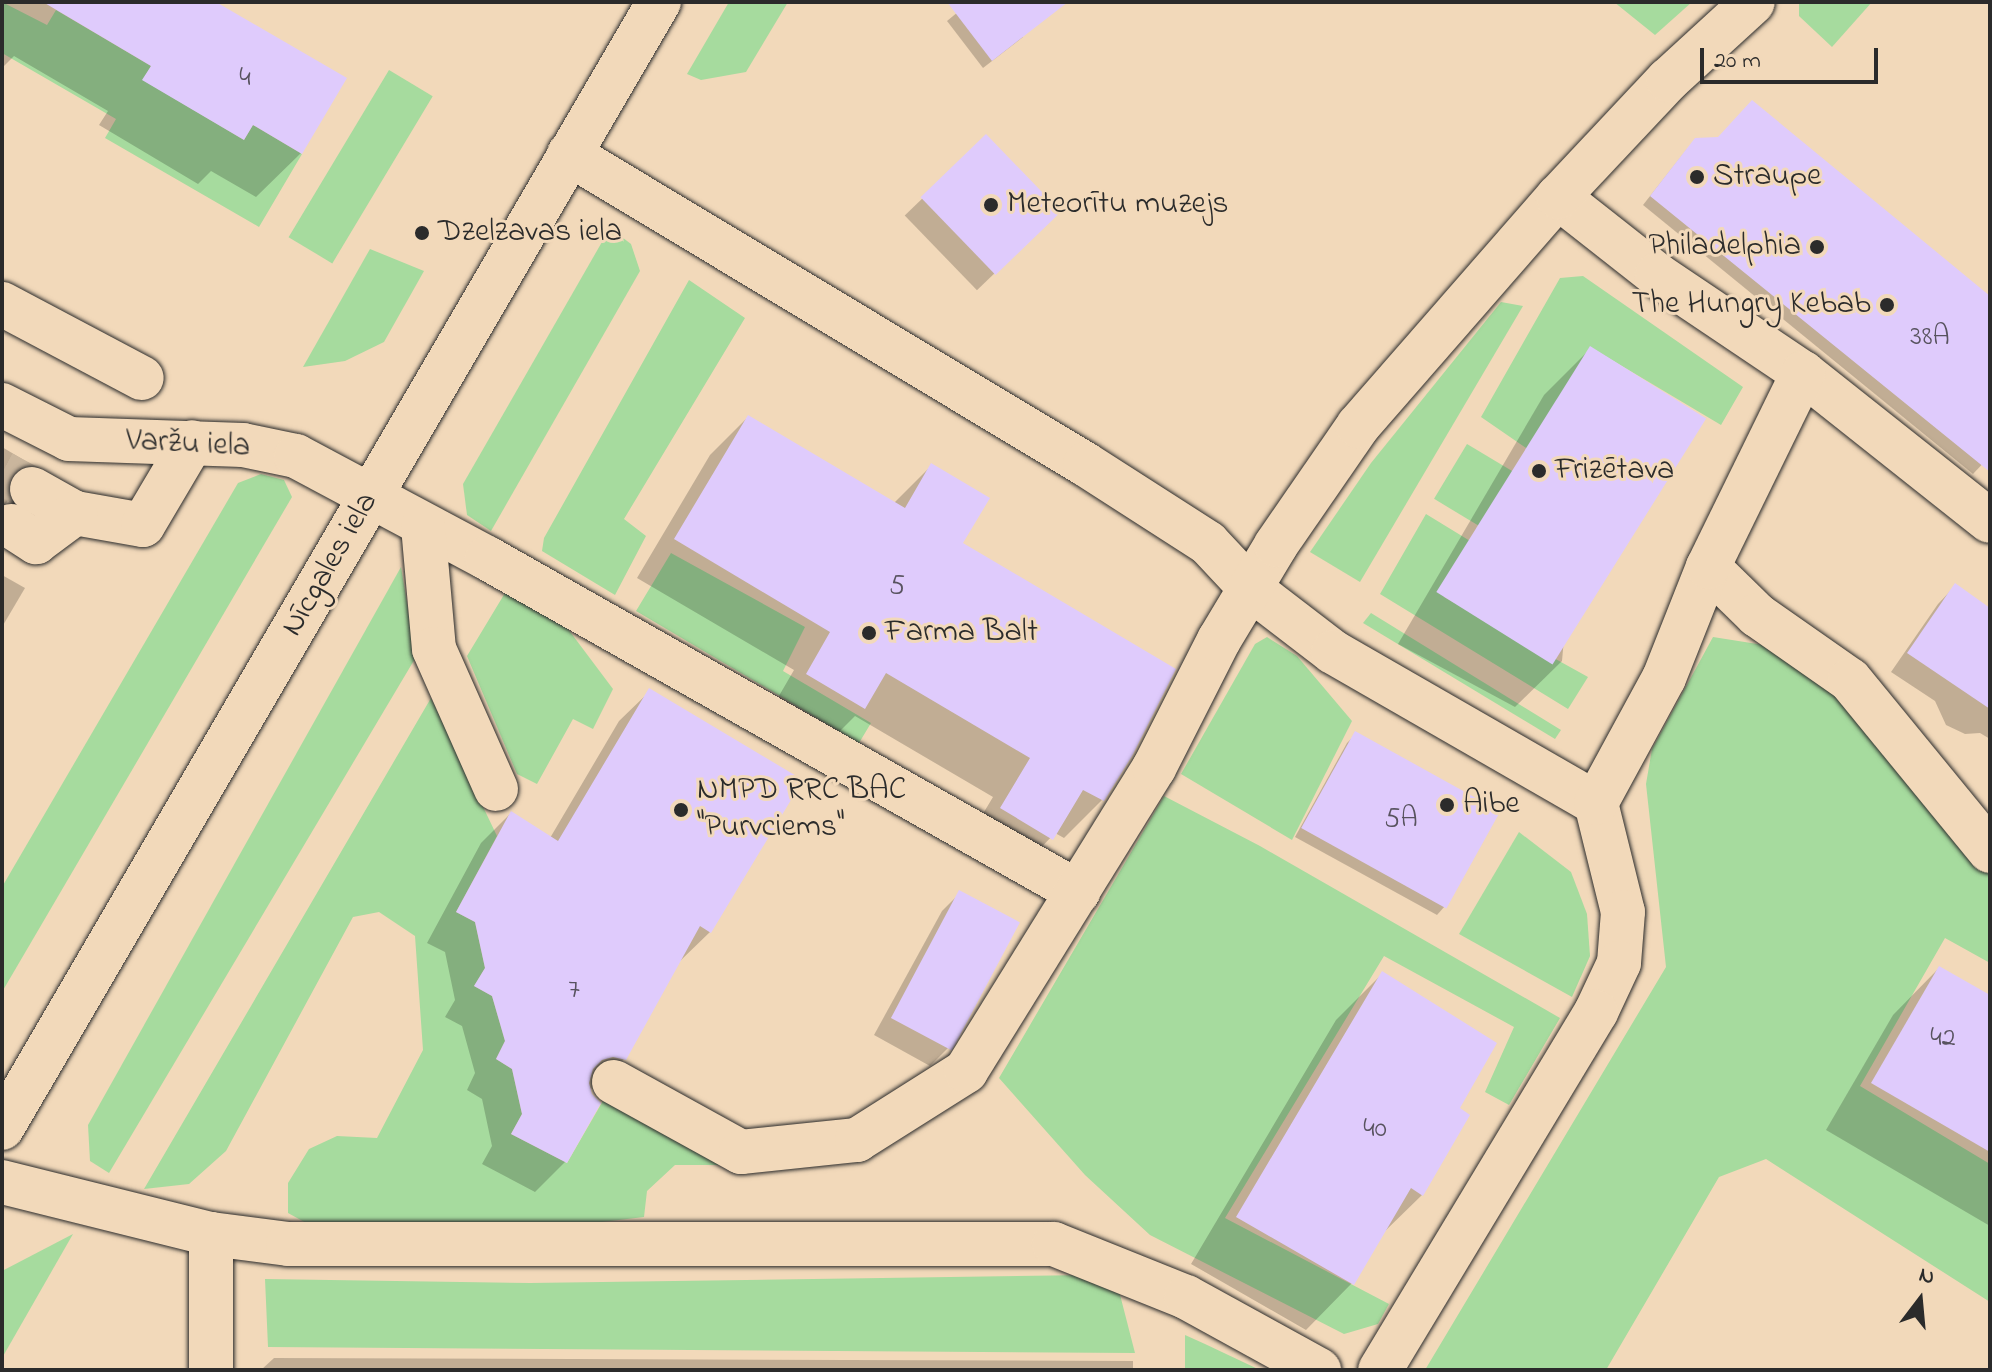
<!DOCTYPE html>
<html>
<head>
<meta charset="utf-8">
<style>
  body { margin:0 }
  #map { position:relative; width:1992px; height:1372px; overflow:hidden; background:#f2d9ba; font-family:"Indie Flower",sans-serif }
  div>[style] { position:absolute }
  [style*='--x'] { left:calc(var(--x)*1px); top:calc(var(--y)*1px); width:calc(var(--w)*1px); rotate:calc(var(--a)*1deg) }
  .green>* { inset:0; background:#a6db9e; transform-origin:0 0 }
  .shadow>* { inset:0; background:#0003; transform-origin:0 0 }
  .building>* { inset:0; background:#dfcbfc; transform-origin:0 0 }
  .minor-tunnel>* { height:44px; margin-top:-22px; transform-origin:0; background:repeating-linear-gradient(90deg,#cab69d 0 44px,transparent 0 66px) }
  .roads { filter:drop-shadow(0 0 2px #2b2b2b) drop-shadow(0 0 2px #2b2b2b) }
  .minor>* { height:44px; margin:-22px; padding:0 22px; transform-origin:22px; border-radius:22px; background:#f2d9ba }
  .dots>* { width:22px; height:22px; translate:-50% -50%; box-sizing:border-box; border:4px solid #f2d9ba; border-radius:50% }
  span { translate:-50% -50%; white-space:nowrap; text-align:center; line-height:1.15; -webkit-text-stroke:6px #f2d9ba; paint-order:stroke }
  .number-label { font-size:28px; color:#58535f }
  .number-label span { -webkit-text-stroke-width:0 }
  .poi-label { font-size:32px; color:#2b2b2b }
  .left { translate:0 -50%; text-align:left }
  .right { translate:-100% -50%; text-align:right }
  .street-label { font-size:32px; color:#2b2b2b }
  .frame { position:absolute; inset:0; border:4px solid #2b2b2b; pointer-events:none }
  .north { position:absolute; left:1880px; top:1260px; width:80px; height:80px; -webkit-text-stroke:6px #f2d9ba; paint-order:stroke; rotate:16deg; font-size:22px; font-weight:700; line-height:32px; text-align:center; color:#2b2b2b }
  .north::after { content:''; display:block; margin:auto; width:28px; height:36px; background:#2b2b2b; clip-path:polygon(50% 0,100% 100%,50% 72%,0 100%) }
  .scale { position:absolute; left:1700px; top:48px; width:178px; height:36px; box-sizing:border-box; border:4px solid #2b2b2b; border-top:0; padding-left:10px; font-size:24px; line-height:28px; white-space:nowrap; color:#2b2b2b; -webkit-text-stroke:6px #f2d9ba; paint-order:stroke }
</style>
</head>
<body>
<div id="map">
  <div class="green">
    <i style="clip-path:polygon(2px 2px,47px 25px,56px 10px,151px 66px,143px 80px,244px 140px,253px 125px,302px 154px,259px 227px,105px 138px,116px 119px,2px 53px)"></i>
    <i style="clip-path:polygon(729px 2px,788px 2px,746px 72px,701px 80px,687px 74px)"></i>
    <i style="clip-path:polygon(1614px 2px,1692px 2px,1655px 35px)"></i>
    <i style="clip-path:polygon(1799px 2px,1872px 2px,1832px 47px,1799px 16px)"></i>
    <i style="left:389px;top:70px;width:51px;height:195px;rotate:31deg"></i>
    <i style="clip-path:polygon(610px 228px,631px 244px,640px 271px,491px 531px,467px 515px,463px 484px)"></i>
    <i style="clip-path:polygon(370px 249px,424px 271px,384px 342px,345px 361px,303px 367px)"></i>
    <i style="clip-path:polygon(1583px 276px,1743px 387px,1721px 425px,1590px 347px,1529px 450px,1481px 417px,1560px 278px)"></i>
    <i style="clip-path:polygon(689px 280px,745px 318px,624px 519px,646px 536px,615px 595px,542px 551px,544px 538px)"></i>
    <i style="clip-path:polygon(1501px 302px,1523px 306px,1360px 582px,1310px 552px,1371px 463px)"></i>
    <i style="left:1467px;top:444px;width:57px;height:64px;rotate:31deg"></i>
    <i style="clip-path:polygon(261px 474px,284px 480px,292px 497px,2px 992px,2px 887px,238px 483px)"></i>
    <i style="clip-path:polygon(1426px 514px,1475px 544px,1444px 597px,1588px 677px,1568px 709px,1380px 594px)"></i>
    <i style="clip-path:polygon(671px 553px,805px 627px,783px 671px,871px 723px,859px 743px,636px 611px)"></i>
    <i style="clip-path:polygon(401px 567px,416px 657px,109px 1173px,90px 1161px,88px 1125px)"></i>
    <i style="clip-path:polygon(505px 593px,568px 629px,613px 689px,593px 729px,573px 719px,537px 784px,517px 774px,467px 656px)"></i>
    <i style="clip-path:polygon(1371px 613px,1561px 730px,1555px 739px,1363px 623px)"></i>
    <i style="clip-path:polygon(1267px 637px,1297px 656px,1352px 721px,1292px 840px,1181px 774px,1255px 644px)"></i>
    <i style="clip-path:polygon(1713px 637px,1770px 646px,1849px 694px,1990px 868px,1990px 963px,1945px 938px,1860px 1086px,1990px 1164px,1990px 1302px,1766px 1159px,1719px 1177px,1606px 1370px,1425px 1370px,1666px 967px,1646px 784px,1652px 749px)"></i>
    <i style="clip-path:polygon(431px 698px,497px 836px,456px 912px,475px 922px,485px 968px,474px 986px,492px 996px,505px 1041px,496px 1059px,512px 1069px,522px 1114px,511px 1134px,567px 1163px,604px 1099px,742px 1165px,675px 1165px,647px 1191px,644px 1217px,543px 1229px,308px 1224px,288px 1213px,288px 1183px,309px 1149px,337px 1136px,377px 1138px,423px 1050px,415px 936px,379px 912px,353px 917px,226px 1151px,189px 1184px,144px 1189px)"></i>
    <i style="clip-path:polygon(1164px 796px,1260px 846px,1560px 1018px,1509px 1105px,1485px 1092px,1514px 1027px,1384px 956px,1225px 1218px,1389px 1304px,1378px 1324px,1344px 1334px,1150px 1235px,1085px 1175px,999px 1078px)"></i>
    <i style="clip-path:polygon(1519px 832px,1571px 872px,1587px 914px,1590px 956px,1572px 997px,1459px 934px)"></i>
    <i style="clip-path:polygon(73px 1234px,2px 1358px,2px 1271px)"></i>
    <i style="clip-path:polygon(1089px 1275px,1117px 1283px,1135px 1353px,268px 1347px,265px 1279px,530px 1283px)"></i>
    <i style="clip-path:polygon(1185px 1335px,1205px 1344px,1260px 1370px,1185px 1370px)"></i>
  </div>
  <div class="shadow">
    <i style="clip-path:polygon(2px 2px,212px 2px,301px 153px,256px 197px,211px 171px,198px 184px,99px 125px,108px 111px,14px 56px,2px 68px)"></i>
    <i style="clip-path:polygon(970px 2px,1011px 2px,1023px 37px,983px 68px,947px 21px)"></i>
    <i style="left:986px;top:137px;width:104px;height:113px;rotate:46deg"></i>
    <i style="clip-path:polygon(1687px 149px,1990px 299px,1990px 456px,1973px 474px,1643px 205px)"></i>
    <i style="clip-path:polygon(1590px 349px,1562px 661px,1515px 707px,1398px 644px,1544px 395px)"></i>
    <i style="clip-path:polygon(748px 417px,893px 504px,931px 466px,960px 543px,1102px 800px,1064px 838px,1055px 833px,1013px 877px,963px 847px,993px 797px,855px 716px,825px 746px,769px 713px,794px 670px,637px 578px,710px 455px)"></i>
    <i style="clip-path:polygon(2px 447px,34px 466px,6px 494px,8px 501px,2px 507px)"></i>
    <i style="clip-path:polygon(2px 575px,25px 588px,2px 627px)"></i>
    <i style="clip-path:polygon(1955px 586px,1990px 610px,1990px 739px,1980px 733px,1965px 734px,1946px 725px,1935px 701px,1891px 672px,1938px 604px)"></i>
    <i style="clip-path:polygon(650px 691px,710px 932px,679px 962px,624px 1059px,594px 1089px,588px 1088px,565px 1162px,535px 1192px,482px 1164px,492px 1146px,482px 1099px,467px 1090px,475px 1073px,462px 1026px,445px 1017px,455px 1000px,445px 952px,427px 943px,481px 843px,511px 813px,550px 838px,619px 721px)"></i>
    <i style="clip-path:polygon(1356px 734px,1497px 813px,1445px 906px,1437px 915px,1295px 837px,1347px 743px)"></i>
    <i style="clip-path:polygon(960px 893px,948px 1048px,930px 1066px,874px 1035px,942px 911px)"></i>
    <i style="clip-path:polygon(1939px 968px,1990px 998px,1990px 1226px,1826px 1130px,1893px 1015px)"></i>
    <i style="clip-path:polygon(1382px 974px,1457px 1109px,1422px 1195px,1381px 1235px,1352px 1283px,1306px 1330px,1191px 1264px,1336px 1020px)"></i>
    <i style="clip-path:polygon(274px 1358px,1133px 1361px,1133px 1370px,261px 1370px)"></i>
  </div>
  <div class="building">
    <i style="clip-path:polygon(43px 2px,216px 2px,347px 78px,302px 154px,253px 125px,244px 140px,142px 80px,151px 66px)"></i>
    <i style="clip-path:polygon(947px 2px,1068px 2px,992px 61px)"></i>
    <i style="clip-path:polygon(1752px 100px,1990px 296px,1990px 472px,1650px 196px,1695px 138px,1718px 137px)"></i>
    <i style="left:986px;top:134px;width:108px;height:91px;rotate:46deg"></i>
    <i style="left:1590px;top:346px;width:137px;height:290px;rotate:32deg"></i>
    <i style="clip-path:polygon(748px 415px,905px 508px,931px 463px,990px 498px,963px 543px,1176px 669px,1132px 756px,1104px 801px,1083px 790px,1053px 840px,1000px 808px,1030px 758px,886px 673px,865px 709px,806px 674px,830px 632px,674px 539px)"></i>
    <i style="clip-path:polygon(1955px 583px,1990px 608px,1990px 709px,1907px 653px)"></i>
    <i style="clip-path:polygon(649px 688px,803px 780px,711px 933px,700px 926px,626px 1060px,613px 1057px,602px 1060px,593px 1069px,589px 1083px,592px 1094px,601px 1103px,567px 1163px,511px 1134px,522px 1114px,512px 1069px,496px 1059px,505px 1041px,492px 996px,474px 986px,485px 968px,475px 922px,456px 912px,511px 811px,558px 841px)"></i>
    <i style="left:1355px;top:731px;width:166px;height:111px;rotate:29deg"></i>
    <i style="left:959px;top:890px;width:69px;height:145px;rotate:28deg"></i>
    <i style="clip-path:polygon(1939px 966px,1990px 995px,1990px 1152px,1871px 1083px)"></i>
    <i style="clip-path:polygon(1382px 971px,1497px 1043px,1460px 1108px,1470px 1115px,1423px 1196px,1411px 1188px,1354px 1285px,1236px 1217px)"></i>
  </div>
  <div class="minor-tunnel">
    <i style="--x:2;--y:473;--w:34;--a:28"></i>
  </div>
  <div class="roads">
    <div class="minor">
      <i style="--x:569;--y:154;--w:602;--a:31"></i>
      <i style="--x:1085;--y:464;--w:146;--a:32.7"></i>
      <i style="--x:1208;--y:543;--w:63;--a:46.9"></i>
      <i style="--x:1251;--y:589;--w:103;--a:37.5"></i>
      <i style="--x:1333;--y:652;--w:303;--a:29.9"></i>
      <i style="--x:1596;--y:803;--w:112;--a:76.1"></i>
      <i style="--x:1623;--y:912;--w:51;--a:94.5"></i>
      <i style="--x:1619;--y:963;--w:54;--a:115.1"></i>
      <i style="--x:1596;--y:1012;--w:418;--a:121.1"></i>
      <i style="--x:1558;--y:197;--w:126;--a:38.2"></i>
      <i style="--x:1657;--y:275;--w:176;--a:33.9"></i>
      <i style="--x:1803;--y:373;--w:238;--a:38.4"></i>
      <i style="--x:2;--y:304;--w:158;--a:27.9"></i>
      <i style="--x:2;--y:405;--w:75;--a:26.9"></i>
      <i style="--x:69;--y:439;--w:174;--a:2"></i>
      <i style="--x:243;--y:445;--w:54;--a:11.7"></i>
      <i style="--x:296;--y:456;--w:217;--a:28.1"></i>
      <i style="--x:487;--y:558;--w:679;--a:29.47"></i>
      <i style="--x:32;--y:489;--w:49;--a:29.2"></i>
      <i style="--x:75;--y:513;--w:69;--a:10"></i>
      <i style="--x:143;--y:525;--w:96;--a:-59.4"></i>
      <i style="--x:11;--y:526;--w:30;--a:33"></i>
      <i style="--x:36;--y:542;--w:49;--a:-36.6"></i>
      <i style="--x:423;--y:526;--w:123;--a:84.9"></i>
      <i style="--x:434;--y:649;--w:153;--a:66.1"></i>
      <i style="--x:1708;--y:567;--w:69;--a:44.4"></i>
      <i style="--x:1757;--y:615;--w:113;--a:35"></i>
      <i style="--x:1850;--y:680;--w:221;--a:50.7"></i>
      <i style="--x:1596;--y:803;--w:142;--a:-61.5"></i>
      <i style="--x:1664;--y:678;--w:119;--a:-68.4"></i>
      <i style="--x:1708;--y:567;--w:216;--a:-63.9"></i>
      <i style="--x:614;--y:1082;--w:145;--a:28.9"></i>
      <i style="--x:741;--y:1152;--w:117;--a:-5.9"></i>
      <i style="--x:857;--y:1140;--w:129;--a:-32.3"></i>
      <i style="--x:966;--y:1071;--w:357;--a:-58.2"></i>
      <i style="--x:1154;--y:768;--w:144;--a:-63.1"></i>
      <i style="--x:1219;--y:640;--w:111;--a:-59"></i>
      <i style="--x:1276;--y:545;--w:145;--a:-55.4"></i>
      <i style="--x:1358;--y:426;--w:304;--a:-48.9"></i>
      <i style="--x:1558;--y:197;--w:161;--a:-46.8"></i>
      <i style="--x:1668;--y:80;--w:115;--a:-42.5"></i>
      <i style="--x:2;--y:1128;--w:1304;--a:-59.74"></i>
      <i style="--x:2;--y:1182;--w:215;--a:14"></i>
      <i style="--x:211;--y:1234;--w:78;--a:7.4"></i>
      <i style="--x:288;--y:1244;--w:766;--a:0"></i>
      <i style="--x:1054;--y:1244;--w:142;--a:21.9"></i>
      <i style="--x:1186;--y:1297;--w:152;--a:28.8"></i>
      <i style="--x:211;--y:1234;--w:136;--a:90"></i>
    </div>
  </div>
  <div class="dots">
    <i style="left:1697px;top:177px;background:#2b2b2b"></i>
    <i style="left:991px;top:205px;background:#2b2b2b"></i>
    <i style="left:422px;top:233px;background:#2b2b2b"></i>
    <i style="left:1817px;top:247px;background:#2b2b2b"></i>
    <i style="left:1887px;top:305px;background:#2b2b2b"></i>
    <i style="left:1539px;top:471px;background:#2b2b2b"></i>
    <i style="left:869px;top:633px;background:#2b2b2b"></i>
    <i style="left:1447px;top:805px;background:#2b2b2b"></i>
    <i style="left:681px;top:810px;background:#2b2b2b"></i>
  </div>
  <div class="number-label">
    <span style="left:245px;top:79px">4</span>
    <span style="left:1930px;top:338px">38A</span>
    <span style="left:897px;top:587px">5</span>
    <span style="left:1401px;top:820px">5A</span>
    <span style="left:574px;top:991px">7</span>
    <span style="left:1943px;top:1039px">42</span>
    <span style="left:1375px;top:1130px">40</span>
  </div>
  <div class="poi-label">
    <span class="left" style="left:1713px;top:177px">Straupe</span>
    <span class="left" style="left:1007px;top:205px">Meteorītu muzejs</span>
    <span class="left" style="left:438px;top:233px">Dzelzavas iela</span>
    <span class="right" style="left:1801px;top:247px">Philadelphia</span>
    <span class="right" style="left:1871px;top:305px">The Hungry Kebab</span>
    <span class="left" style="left:1555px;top:471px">Frizētava</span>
    <span class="left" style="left:885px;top:633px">Farma Balt</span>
    <span class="left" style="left:697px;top:810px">NMPD RRC BAC<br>"Purvciems"</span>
    <span class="left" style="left:1463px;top:805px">Aibe</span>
  </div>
  <div class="street-label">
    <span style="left:188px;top:445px;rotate:3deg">Varžu iela</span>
    <span style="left:331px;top:565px;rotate:-60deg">Nīcgales iela</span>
  </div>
  <div class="frame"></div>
  <div class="north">N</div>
  <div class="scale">20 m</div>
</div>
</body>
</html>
